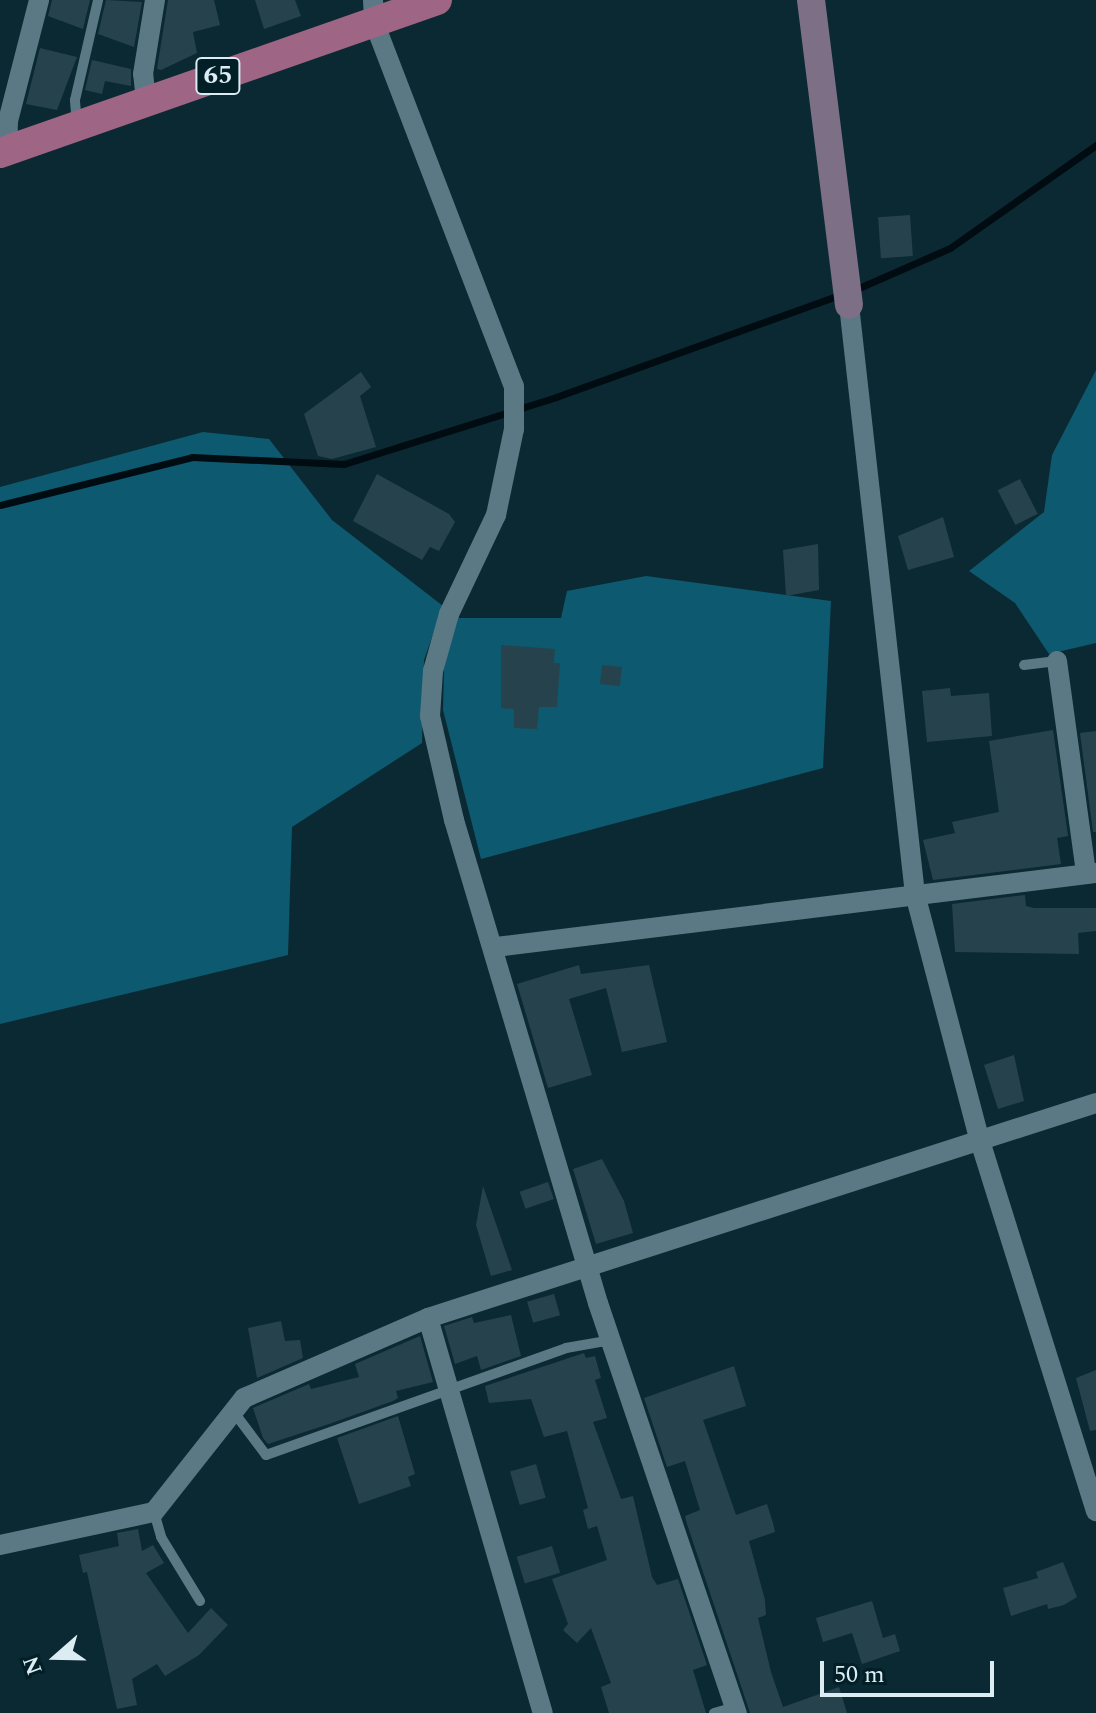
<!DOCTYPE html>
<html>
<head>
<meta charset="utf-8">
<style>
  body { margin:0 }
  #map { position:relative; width:1096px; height:1713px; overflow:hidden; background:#0b2932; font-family:Spectral,serif }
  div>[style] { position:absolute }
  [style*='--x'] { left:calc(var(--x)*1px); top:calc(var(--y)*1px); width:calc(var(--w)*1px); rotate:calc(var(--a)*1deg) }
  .forest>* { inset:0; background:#0d596f }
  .stream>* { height:7px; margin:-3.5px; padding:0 3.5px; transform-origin:3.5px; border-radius:3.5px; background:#000c11 }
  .building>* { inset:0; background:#26434d; transform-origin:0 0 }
  .lane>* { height:10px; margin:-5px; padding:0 5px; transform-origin:5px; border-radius:5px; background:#5b7985 }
  .street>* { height:20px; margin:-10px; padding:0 10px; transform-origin:10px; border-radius:10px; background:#5b7985 }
  .secondary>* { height:28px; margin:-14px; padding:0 14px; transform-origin:14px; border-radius:14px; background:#7d6f85 }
  .primary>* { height:30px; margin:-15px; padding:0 15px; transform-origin:15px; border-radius:15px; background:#9e6585 }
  span { translate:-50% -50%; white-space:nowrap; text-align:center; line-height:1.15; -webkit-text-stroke:8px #021f28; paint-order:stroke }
  .shield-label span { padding:2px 6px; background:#021f28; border:2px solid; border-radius:6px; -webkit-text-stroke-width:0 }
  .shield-label { font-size:26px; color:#dbecf2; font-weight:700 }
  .north { position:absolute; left:16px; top:1617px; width:80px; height:80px; -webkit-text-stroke:6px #021f28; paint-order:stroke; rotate:250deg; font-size:22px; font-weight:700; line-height:32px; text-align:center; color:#dbecf2 }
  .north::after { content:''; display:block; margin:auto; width:28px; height:36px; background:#dbecf2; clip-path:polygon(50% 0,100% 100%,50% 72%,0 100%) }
  .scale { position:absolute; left:820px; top:1661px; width:174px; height:36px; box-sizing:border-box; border:4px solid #dbecf2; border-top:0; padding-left:10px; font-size:24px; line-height:28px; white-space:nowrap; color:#dbecf2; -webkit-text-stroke:6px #021f28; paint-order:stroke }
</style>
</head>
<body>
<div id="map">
  <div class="forest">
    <i style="clip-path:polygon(1096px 370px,1096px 643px,1049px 654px,1015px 603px,969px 571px,1044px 512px,1052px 455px)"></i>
    <i style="clip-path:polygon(203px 432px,269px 439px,332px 520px,443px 606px,424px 660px,422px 743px,292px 827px,288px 955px,0 1024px,0 487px)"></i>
    <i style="clip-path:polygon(646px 576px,831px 601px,823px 768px,481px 859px,443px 710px,444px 669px,455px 618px,561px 618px,567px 591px)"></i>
  </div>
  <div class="stream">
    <i style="--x:852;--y:291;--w:107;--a:-23.7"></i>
    <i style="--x:950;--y:248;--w:179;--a:-35.2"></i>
    <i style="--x:0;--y:505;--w:198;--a:-14"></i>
    <i style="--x:192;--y:457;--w:152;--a:2.6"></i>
    <i style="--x:344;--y:464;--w:222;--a:-17.5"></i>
    <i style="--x:556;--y:397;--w:302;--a:-19.8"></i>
  </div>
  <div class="building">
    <i style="clip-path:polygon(52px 0,90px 0,83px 29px,48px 16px)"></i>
    <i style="clip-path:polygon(106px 0,142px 2px,134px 47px,98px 34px)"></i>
    <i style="clip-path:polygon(168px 0,214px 0,220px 25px,193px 32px,197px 53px,161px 70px,157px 69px)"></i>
    <i style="clip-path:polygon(255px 0,295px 0,301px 16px,264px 29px)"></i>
    <i style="clip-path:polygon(40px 48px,77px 57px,57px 110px,26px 104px)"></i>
    <i style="clip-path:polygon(92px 60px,131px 69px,131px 86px,105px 81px,102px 94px,85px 90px)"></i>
    <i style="left:910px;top:215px;width:41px;height:32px;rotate:86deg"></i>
    <i style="clip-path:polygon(361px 372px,371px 387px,360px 396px,376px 447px,332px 459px,318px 456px,304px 414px)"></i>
    <i style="clip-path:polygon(377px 474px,449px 514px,455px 522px,439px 551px,430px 547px,422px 560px,353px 521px)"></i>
    <i style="left:1020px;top:479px;width:39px;height:25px;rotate:63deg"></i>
    <i style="clip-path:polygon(943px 517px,954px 557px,908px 570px,898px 536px)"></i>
    <i style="clip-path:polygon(818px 544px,819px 590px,786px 596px,783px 550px)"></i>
    <i style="clip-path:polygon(501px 645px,555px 649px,554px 663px,560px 663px,557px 707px,539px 707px,537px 729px,514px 728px,514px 709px,501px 708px)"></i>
    <i style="left:602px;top:665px;width:20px;height:19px;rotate:6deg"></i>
    <i style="clip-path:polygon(950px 688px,951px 696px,989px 693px,992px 736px,927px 742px,922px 691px)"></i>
    <i style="clip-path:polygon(1053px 730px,1068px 836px,1057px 838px,1061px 864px,933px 880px,923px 840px,955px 833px,952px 822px,999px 812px,989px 741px)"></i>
    <i style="clip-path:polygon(1096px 731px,1096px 832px,1093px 832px,1080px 733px)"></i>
    <i style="clip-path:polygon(1025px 895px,1026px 906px,1034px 908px,1096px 908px,1096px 931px,1078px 933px,1079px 954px,955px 952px,952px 904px)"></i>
    <i style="clip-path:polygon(579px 965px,581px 974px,649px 965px,667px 1042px,622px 1052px,606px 988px,569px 999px,592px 1075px,548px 1088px,517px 984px)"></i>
    <i style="clip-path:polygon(1014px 1055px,1024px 1101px,998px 1109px,984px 1065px)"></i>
    <i style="clip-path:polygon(602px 1159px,624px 1201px,633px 1233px,596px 1244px,573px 1169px)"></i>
    <i style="left:548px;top:1182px;width:18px;height:30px;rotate:71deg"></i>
    <i style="clip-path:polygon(483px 1186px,512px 1270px,491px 1276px,476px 1225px)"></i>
    <i style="left:554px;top:1294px;width:22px;height:28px;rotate:74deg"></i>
    <i style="clip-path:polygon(511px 1315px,521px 1356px,481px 1370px,477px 1356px,455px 1364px,444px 1326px,472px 1317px,474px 1323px)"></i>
    <i style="clip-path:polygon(281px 1321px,285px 1341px,300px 1340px,303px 1358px,257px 1378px,248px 1328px)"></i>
    <i style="clip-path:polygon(420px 1336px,433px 1382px,396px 1391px,398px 1398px,393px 1401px,332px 1423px,268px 1444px,263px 1438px,253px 1408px,309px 1384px,311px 1389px,359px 1377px,355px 1364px)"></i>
    <i style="clip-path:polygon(584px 1353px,586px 1358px,595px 1356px,601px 1378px,595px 1380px,607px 1418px,593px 1422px,621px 1499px,633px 1496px,652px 1577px,657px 1585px,678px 1579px,707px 1665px,693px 1670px,706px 1713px,609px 1713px,601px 1687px,611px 1683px,591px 1628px,577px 1643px,563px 1630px,568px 1624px,552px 1579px,607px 1560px,597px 1526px,588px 1529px,583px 1510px,588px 1508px,567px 1431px,544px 1437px,531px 1399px,489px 1403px,485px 1386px)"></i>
    <i style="clip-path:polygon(734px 1366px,746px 1406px,703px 1420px,736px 1515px,767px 1504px,773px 1523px,775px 1532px,749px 1541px,765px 1600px,766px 1615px,758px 1618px,771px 1672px,783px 1707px,839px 1687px,847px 1713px,750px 1713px,687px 1524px,685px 1516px,700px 1510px,685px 1461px,667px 1467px,644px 1398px)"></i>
    <i style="clip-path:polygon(1096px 1370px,1096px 1430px,1090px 1431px,1076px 1378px)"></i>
    <i style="clip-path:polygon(398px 1416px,415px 1474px,408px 1477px,411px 1486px,359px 1504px,337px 1438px)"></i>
    <i style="left:536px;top:1464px;width:35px;height:27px;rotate:74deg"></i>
    <i style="clip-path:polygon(138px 1529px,142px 1551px,153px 1545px,164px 1563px,146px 1573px,188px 1633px,211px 1608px,228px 1625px,199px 1655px,165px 1676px,157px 1664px,132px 1679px,137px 1705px,117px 1709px,87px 1572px,83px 1573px,79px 1555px,119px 1546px,117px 1533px)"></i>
    <i style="left:552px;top:1546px;width:28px;height:37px;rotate:73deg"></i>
    <i style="clip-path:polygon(1063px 1562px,1077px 1597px,1064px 1605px,1048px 1609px,1047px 1604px,1011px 1616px,1003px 1588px,1038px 1578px,1036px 1572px)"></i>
    <i style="clip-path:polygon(872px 1601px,883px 1638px,895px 1634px,900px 1651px,862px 1664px,852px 1633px,823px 1642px,816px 1618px)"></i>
  </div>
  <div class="lane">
    <i style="--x:77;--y:124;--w:24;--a:-95"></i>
    <i style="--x:75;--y:100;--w:103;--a:-77"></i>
    <i style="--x:1024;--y:665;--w:33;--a:-7"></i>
    <i style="--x:233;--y:1411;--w:55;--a:53.1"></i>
    <i style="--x:266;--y:1455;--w:319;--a:-19.6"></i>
    <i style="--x:566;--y:1348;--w:47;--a:-9.9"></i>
    <i style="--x:154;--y:1512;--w:26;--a:74"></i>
    <i style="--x:161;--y:1537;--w:75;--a:58.6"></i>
    <i style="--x:714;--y:1713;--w:22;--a:-16"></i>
  </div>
  <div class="street">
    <i style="--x:373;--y:0;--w:22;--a:87"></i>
    <i style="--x:374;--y:22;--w:390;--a:69"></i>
    <i style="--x:514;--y:386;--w:43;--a:90"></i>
    <i style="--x:514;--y:429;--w:88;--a:101.8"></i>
    <i style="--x:496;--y:515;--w:110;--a:115.4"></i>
    <i style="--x:449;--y:614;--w:59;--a:105.7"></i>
    <i style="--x:433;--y:671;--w:45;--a:93.8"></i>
    <i style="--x:430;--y:716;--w:107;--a:77"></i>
    <i style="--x:454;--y:820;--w:504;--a:73.4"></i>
    <i style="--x:598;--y:1303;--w:433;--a:71.3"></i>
    <i style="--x:146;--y:101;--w:27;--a:-96"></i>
    <i style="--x:143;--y:74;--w:75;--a:-80.8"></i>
    <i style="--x:7;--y:150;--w:29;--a:-88"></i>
    <i style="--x:8;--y:121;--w:125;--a:-75.6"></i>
    <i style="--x:849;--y:305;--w:593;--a:83.61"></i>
    <i style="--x:915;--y:894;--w:255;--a:75.3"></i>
    <i style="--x:980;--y:1141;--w:388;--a:72.6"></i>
    <i style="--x:1057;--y:661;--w:215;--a:82.2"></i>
    <i style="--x:496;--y:947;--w:605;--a:-7.03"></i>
    <i style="--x:428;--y:1318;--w:411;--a:73.8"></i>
    <i style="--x:0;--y:1545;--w:157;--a:-12.1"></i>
    <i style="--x:154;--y:1512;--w:145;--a:-51.7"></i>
    <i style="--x:244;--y:1398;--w:201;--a:-23.5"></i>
    <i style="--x:428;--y:1318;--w:702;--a:-17.84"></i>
  </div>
  <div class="secondary">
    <i style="--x:811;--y:0;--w:307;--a:82.9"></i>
  </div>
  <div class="primary">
    <i style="--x:0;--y:153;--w:463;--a:-19.3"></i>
  </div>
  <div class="shield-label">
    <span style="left:218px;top:76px">65</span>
  </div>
  <div class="north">N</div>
  <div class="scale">50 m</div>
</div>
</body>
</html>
